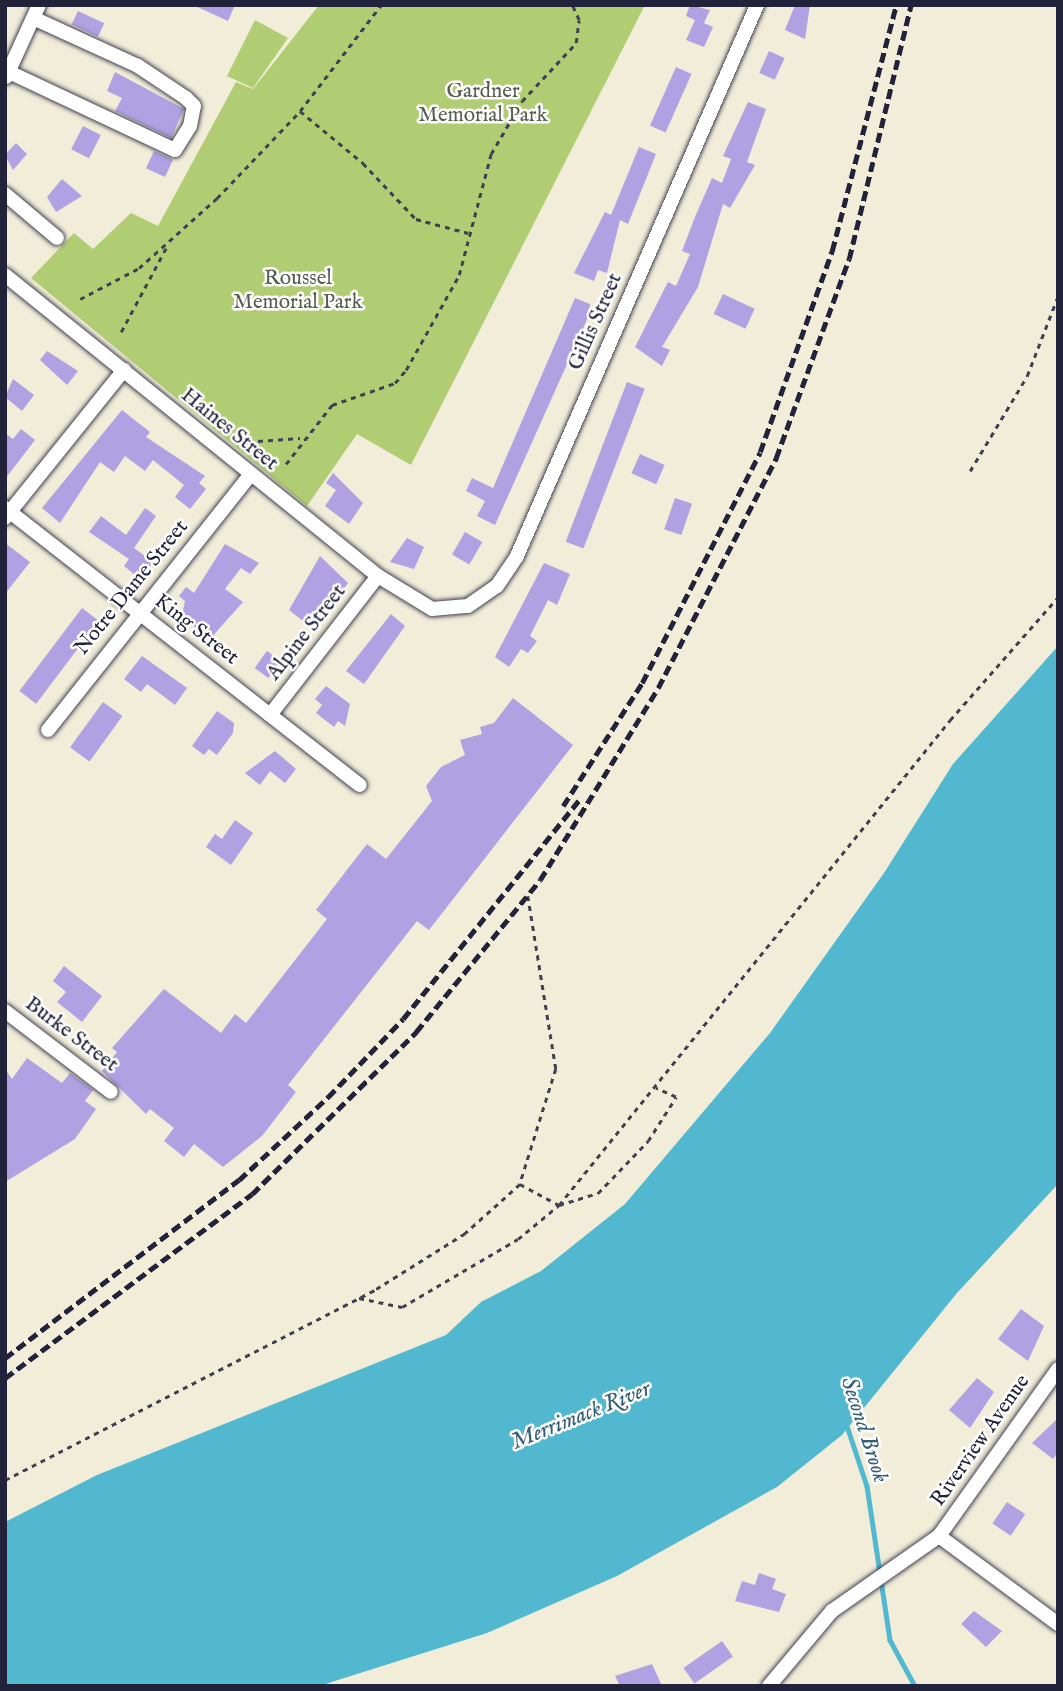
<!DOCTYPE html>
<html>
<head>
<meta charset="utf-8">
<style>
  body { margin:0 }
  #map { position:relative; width:1063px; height:1691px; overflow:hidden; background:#f1edd8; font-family:"IM FELL English",serif }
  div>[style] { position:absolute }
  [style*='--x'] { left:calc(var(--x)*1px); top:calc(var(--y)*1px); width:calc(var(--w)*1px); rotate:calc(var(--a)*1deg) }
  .green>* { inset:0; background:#b0cd74 }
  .water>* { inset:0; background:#52b8d0 }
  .stream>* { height:4.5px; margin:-2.25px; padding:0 2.25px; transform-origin:2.25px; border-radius:2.25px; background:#52b8d0 }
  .building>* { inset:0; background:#b0a1e3; transform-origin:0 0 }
  .path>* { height:2.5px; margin-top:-1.25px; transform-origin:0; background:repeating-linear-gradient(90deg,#414053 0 5px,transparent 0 10px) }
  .roads { filter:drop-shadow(0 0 2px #414053) drop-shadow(0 0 2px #414053) }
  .minor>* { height:14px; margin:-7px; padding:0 7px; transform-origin:7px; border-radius:7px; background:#fff }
  .rail>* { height:4.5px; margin-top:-2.25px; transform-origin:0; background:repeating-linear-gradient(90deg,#22223b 0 10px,transparent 0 15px) }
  span { translate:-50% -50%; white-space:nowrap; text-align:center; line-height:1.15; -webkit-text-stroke:5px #fff; paint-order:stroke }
  .park-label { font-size:21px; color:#545e4f }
  .street-label { font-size:21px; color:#22223b }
  .water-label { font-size:23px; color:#355e77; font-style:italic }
  .frame { position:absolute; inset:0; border:7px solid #22223b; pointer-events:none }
</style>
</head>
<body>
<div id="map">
  <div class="green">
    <i style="clip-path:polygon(319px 5px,645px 5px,411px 465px,357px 434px,307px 506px,31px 278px,74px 233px,93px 249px,131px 213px,158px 226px,236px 82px,253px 89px)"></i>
    <i style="clip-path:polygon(255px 20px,288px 38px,253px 88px,227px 76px)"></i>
  </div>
  <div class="water">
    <i style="clip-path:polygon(1058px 646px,1058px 1184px,957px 1293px,842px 1435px,777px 1487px,617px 1576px,487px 1633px,319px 1686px,5px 1686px,5px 1522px,97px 1475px,446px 1335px,481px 1302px,541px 1271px,625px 1204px,770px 1033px,884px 873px,953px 764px)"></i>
  </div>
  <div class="stream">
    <i style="--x:847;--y:1426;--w:63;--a:71.6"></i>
    <i style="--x:867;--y:1486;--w:156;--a:81.5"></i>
    <i style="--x:890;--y:1640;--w:52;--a:61.5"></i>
  </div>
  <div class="building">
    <i style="clip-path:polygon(193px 5px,235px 5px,228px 21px)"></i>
    <i style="clip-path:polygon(690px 5px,710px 10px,704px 23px,713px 27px,704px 47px,686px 40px,695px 20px,686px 16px)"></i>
    <i style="clip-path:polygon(795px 5px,810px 5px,805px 39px,785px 30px)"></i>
    <i style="left:78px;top:11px;width:29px;height:15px;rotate:25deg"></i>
    <i style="left:769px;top:51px;width:17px;height:24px;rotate:24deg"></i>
    <i style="left:676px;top:67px;width:17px;height:64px;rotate:24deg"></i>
    <i style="clip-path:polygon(115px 72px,184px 109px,171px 138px,115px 111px,122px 98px,107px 91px)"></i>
    <i style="clip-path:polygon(748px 102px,766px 109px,747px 162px,755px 165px,730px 208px,723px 204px,698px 287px,662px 347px,670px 350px,662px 366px,635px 347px,668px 282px,676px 286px,690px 254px,682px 251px,695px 217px,712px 178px,722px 183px,731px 159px,723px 156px)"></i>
    <i style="left:83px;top:126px;width:20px;height:26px;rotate:27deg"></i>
    <i style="clip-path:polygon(16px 143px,27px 154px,13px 170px,5px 155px)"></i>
    <i style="clip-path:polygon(639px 147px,656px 154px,628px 224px,620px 220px,607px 273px,598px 270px,594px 281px,574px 273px,605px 212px,611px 215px)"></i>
    <i style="left:154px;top:151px;width:21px;height:19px;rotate:25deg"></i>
    <i style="clip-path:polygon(62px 179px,82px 196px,56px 212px,47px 197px)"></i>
    <i style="left:723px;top:294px;width:35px;height:22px;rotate:25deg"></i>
    <i style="clip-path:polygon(575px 298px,590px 304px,589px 315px,495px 525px,477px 516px,485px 501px,466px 491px,472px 478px,493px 488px)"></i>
    <i style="clip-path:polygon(47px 351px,78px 371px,67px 385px,40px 360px)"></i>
    <i style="clip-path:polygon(13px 379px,34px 395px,22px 411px,5px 397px)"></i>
    <i style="left:627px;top:382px;width:19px;height:171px;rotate:21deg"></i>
    <i style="clip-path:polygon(122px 410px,150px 432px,146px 437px,205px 476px,199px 483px,206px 489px,190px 509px,175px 497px,184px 485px,153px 460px,145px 471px,125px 456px,114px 472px,100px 462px,60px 523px,42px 508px)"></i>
    <i style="clip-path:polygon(21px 429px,35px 440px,5px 479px,5px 433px,13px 439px)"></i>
    <i style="left:640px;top:454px;width:27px;height:21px;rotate:24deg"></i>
    <i style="clip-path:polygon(333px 473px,363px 503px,349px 524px,325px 506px,336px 490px,326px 483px)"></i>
    <i style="left:675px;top:498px;width:18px;height:33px;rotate:19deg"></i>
    <i style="clip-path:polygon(145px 508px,156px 516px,134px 548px,153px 562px,140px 579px,124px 566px,129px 559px,89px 532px,101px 516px,126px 535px)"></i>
    <i style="left:465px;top:532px;width:20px;height:26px;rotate:30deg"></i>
    <i style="clip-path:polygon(407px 538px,424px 547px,414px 569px,390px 562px)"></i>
    <i style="clip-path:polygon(5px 543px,30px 562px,5px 594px)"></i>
    <i style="clip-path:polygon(225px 544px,259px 563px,250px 574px,241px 568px,225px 589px,243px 602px,209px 640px,182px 616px,185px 601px,179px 596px,186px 587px,194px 593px)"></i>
    <i style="clip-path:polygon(320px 556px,348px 583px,340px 594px,334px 589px,307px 624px,289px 610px)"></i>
    <i style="clip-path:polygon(544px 563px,570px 574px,557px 605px,548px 600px,530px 636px,537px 641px,528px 653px,521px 649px,509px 667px,495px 657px)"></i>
    <i style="left:82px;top:608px;width:21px;height:104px;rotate:37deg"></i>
    <i style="clip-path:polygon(391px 614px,405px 626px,364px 684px,346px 671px)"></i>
    <i style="left:267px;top:651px;width:17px;height:21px;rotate:36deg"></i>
    <i style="clip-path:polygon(142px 656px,187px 688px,175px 705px,147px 684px,141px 692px,124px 679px)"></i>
    <i style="clip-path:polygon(326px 686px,350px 704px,345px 726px,338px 721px,334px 727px,316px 713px,322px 705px,315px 699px)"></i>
    <i style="clip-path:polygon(513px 698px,573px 745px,429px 930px,417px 921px,288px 1085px,296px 1092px,262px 1136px,223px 1167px,194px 1144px,184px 1157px,164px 1141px,174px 1128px,150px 1109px,146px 1114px,102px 1071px,117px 1052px,112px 1048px,164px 989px,221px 1033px,235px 1014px,246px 1023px,327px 919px,316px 910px,367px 844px,386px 859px,432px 801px,426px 786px,441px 767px,465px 755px,460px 740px,482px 734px,480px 727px,494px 723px)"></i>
    <i style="left:103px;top:702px;width:24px;height:56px;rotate:36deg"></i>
    <i style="clip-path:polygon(217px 711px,234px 723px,233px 733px,217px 755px,209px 749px,204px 755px,192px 746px)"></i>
    <i style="clip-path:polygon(275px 751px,296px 769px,285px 783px,270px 771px,260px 785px,245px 773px)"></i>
    <i style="clip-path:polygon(235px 820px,253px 833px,231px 865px,206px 847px,215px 834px,222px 839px)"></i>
    <i style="clip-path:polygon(64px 966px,102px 996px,82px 1022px,57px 1002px,66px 992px,53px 981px)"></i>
    <i style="clip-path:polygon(27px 1058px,62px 1083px,70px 1073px,93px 1090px,85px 1101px,96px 1109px,75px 1139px,5px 1182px,5px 1069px,12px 1079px)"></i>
    <i style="clip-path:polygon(1021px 1309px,1044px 1326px,1028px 1361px,998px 1339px)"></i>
    <i style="clip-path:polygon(977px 1378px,994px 1392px,970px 1428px,949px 1410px)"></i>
    <i style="clip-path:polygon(1058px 1418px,1058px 1452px,1053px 1459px,1032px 1443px)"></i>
    <i style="left:1007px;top:1502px;width:22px;height:26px;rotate:34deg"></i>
    <i style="clip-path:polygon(759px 1573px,776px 1579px,772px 1589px,786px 1594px,779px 1612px,735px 1601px,742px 1581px,755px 1585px)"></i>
    <i style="clip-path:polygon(974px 1611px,1002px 1631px,986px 1647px,961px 1624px)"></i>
    <i style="left:722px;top:1641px;width:19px;height:47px;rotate:55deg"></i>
    <i style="clip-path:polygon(652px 1664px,662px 1686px,620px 1686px,615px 1676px)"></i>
  </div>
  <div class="path">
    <i style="--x:300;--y:111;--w:82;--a:39.5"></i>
    <i style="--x:363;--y:163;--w:77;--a:46.6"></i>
    <i style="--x:416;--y:219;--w:54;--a:15.1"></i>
    <i style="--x:80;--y:299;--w:67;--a:-27.7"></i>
    <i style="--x:139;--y:268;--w:105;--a:-41.9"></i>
    <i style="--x:217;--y:198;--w:120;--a:-46.3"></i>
    <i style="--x:300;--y:111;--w:133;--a:-52.6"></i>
    <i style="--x:121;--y:332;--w:95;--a:-61.8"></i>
    <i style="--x:258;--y:441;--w:42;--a:-4.1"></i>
    <i style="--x:286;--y:464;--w:75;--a:-52.1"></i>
    <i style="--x:332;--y:405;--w:67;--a:-19.2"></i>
    <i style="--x:395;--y:383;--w:17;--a:-50"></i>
    <i style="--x:406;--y:370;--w:109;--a:-60.8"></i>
    <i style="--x:459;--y:275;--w:125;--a:-75.2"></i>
    <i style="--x:491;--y:154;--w:61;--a:-59.7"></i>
    <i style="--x:522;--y:101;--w:79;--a:-47"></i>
    <i style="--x:576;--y:43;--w:23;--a:-83"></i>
    <i style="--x:579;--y:20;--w:17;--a:-115"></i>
    <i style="--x:970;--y:471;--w:111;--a:-59"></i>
    <i style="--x:1027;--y:376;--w:86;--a:-68.8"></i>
    <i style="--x:528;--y:896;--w:175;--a:80.8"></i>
    <i style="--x:556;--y:1069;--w:121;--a:107.4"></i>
    <i style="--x:520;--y:1184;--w:44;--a:28.3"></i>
    <i style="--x:559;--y:1205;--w:41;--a:-17.1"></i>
    <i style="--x:598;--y:1193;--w:72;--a:-46.1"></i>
    <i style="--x:648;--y:1141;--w:52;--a:-57.5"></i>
    <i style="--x:676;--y:1097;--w:22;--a:-156"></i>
    <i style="--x:359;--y:1298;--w:44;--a:11.8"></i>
    <i style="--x:402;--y:1307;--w:134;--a:-30.4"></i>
    <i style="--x:518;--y:1239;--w:53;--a:-39.7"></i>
    <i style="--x:559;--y:1205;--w:623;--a:-51.12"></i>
    <i style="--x:950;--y:720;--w:164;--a:-48.7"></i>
    <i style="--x:5;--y:1480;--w:417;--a:-27.2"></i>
    <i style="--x:376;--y:1289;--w:104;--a:-32"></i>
    <i style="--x:464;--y:1234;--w:75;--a:-41.8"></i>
  </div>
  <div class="roads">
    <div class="minor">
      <i style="--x:9;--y:72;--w:183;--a:25.2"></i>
      <i style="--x:175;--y:150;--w:28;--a:-58"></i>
      <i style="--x:190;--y:126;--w:20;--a:-79"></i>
      <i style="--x:194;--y:106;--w:11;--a:-135"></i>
      <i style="--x:186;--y:98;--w:58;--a:-146.3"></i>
      <i style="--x:138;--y:66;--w:115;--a:-155.4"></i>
      <i style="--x:6;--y:77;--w:79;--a:-65.4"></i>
      <i style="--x:5;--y:194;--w:68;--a:40.2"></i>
      <i style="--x:5;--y:275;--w:479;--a:38.9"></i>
      <i style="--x:378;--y:576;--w:63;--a:31.4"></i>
      <i style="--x:432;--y:609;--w:36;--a:-5"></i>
      <i style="--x:468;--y:606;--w:35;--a:-35"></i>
      <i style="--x:497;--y:586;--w:36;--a:-56"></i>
      <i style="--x:517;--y:556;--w:601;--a:-66.46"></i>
      <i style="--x:5;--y:508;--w:450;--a:38"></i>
      <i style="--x:5;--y:518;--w:190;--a:-51.2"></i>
      <i style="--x:270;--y:715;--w:176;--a:-52.2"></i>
      <i style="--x:48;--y:730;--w:325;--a:-51.6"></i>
      <i style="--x:5;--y:1011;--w:133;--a:37.4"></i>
      <i style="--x:939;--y:1536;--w:148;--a:36.5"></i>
      <i style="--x:769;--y:1686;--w:98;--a:-50"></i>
      <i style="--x:832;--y:1611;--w:131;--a:-35"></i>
      <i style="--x:939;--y:1536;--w:205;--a:-54.5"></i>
    </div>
  </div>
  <div class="rail">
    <i style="--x:563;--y:806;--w:146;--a:-57.3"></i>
    <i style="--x:642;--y:683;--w:259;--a:-62.9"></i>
    <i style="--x:760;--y:452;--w:214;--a:-70.3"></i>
    <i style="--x:832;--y:251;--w:254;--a:-75.4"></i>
    <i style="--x:5;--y:1358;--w:294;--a:-37.3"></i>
    <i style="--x:239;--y:1180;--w:122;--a:-43"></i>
    <i style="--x:328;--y:1097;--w:108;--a:-46.1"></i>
    <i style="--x:403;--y:1019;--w:281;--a:-51.2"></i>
    <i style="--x:5;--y:1378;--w:308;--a:-36.7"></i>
    <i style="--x:252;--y:1194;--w:231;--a:-44.6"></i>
    <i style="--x:416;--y:1032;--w:196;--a:-50.8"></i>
    <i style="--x:540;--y:880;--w:225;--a:-58.4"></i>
    <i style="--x:658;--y:688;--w:259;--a:-62.8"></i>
    <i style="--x:776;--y:458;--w:212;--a:-69.9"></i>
    <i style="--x:849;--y:259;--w:261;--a:-76.3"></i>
  </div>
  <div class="park-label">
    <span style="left:483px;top:104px">Gardner<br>Memorial Park</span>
    <span style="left:298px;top:291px">Roussel<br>Memorial Park</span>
  </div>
  <div class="street-label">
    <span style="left:596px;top:322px;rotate:-66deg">Gillis Street</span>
    <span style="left:229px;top:430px;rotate:39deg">Haines Street</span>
    <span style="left:132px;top:588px;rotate:-51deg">Notre Dame Street</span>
    <span style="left:196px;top:630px;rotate:38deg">King Street</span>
    <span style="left:307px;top:633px;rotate:-52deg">Alpine Street</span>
    <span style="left:71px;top:1035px;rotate:37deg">Burke Street</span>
    <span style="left:981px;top:1441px;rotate:-55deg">Riverview Avenue</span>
  </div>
  <div class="water-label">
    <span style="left:581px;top:1416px;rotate:-22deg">Merrimack River</span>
    <span style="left:864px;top:1430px;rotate:72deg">Second Brook</span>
  </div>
  <div class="frame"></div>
</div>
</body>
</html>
